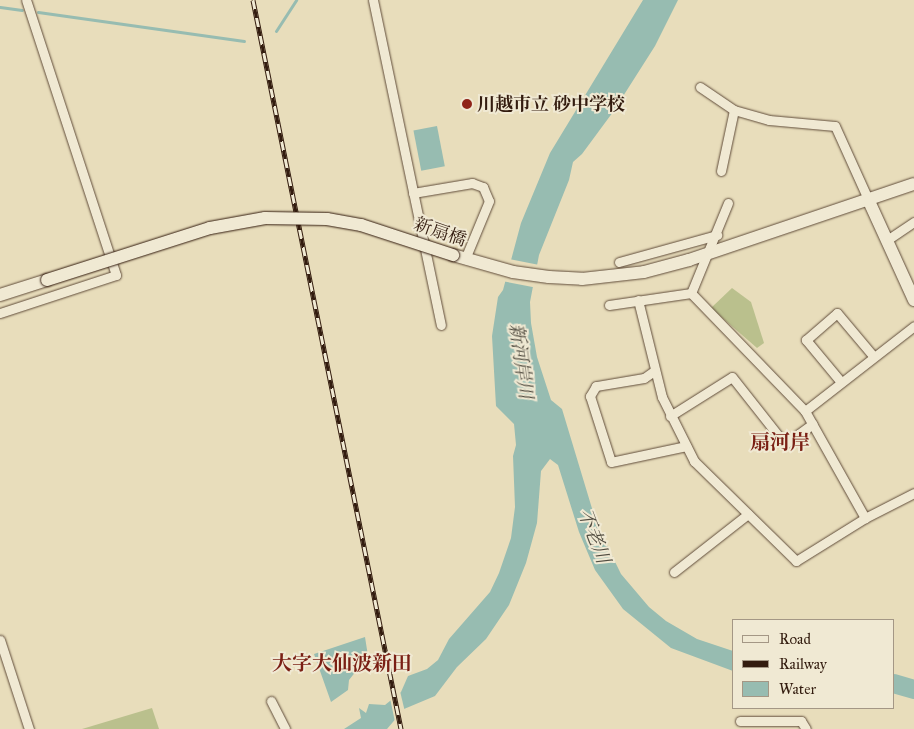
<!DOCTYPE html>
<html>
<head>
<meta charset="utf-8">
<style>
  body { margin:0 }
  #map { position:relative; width:914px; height:729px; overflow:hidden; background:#e8ddbb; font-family:"IM FELL Great Primer","Noto Serif JP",serif }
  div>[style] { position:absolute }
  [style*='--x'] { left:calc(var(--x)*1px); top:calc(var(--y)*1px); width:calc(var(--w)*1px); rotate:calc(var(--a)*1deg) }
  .green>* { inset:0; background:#bac08d }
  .water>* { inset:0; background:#97bcb1; transform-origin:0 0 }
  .pier>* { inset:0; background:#e8ddbb; transform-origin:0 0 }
  .stream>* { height:3px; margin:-1.5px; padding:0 1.5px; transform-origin:1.5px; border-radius:1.5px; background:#97bcb1 }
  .river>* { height:19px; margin:-9.5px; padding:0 9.5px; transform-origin:9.5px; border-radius:9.5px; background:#97bcb1 }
  .roads { filter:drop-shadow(0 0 1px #604c3a) drop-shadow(0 0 1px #604c3a) }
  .street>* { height:9px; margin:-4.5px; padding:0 4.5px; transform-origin:4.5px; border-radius:4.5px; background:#f0e9d3 }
  .secondary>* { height:12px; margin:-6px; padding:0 6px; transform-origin:6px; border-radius:6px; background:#f0e9d3 }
  .rail>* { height:5px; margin-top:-2.5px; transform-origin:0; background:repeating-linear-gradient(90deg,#f0e9d3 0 9px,#331c0f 0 18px); box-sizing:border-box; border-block:1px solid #331c0f }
  .bridges { filter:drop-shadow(0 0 1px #331c0f) drop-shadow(0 0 1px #331c0f) }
  .secondary-bridge>* { height:12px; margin:-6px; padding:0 6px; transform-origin:6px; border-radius:6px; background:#f0e9d3 }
  .dots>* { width:14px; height:14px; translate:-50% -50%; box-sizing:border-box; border:2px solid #f0e9d3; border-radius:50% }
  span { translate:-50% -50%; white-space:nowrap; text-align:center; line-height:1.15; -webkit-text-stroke:4px #f0e9d3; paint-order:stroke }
  .poi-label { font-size:18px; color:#331c0f; font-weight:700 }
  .left { translate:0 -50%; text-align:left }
  .street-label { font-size:18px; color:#331c0f }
  .water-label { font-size:19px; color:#514c40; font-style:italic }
  .quarter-label { font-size:20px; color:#7a1f14; font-weight:700 }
  .legend { position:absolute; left:732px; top:619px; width:162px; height:90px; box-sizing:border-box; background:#f0e9d3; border:1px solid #a49785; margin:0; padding:6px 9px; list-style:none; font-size:15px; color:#331c0f }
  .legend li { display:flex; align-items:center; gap:10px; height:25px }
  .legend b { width:25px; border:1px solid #a49785 }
</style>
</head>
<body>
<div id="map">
  <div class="green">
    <i style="clip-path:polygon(732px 288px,751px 302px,764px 343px,757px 348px,711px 308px)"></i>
    <i style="clip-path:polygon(152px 708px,159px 729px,82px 729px)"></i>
  </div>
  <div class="water">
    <i style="clip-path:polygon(643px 0,678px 0,655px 46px,613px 112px,582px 154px,573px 162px,569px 180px,539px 255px,530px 302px,531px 323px,537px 357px,551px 400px,562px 409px,597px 525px,621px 574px,649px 607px,666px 621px,697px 639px,733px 651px,733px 671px,671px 648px,623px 609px,595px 570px,579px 532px,558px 465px,550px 459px,541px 471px,537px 523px,526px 563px,509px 605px,486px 639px,457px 667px,435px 696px,404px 709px,387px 729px,344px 729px,361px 718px,359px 708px,366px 713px,369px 704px,385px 705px,401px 692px,408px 676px,427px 669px,438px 660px,449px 639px,490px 592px,499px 573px,511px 538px,515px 507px,513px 456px,516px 445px,514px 424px,496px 406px,492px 336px,498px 297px,503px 290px,521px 223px,550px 153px)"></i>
    <i style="left:437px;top:126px;width:41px;height:24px;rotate:79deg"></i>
    <i style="clip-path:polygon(365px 637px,368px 656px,349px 680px,348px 690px,331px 702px,314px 654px)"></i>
  </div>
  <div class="pier">
    <i style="left:509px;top:259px;width:31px;height:23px;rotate:11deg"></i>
    <i style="clip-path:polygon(399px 687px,405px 712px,395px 722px,390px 698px)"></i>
  </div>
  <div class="stream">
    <i style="--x:0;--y:7;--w:22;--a:8"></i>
    <i style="--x:38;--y:12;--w:208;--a:8"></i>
    <i style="--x:276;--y:31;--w:37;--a:-57"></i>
  </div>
  <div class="river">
    <i style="--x:893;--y:683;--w:22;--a:16"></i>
  </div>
  <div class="roads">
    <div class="street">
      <i style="--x:373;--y:0;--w:332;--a:78.2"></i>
      <i style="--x:700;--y:87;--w:41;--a:34.1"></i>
      <i style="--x:734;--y:110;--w:36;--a:16"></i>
      <i style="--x:769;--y:120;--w:66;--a:5.2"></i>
      <i style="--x:835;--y:126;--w:80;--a:65.7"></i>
      <i style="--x:721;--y:171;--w:62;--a:-78"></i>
      <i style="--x:413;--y:193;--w:60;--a:-9.6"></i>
      <i style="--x:472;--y:183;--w:12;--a:20"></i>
      <i style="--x:483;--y:187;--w:15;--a:67"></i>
      <i style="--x:489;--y:201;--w:63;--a:112.5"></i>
      <i style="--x:728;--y:203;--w:97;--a:112.3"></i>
      <i style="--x:691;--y:293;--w:164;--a:46"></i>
      <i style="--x:805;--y:411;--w:123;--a:60.7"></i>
      <i style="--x:865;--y:518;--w:55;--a:-27"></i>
      <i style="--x:887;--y:240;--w:32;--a:-34"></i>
      <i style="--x:619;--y:262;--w:102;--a:-15.4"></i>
      <i style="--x:638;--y:300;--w:100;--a:76.1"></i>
      <i style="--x:662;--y:397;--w:72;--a:63.4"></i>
      <i style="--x:694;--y:461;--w:143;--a:44.4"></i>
      <i style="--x:796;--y:561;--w:81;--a:-31.9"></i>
      <i style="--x:609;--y:305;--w:83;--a:-8.3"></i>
      <i style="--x:0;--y:313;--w:122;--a:-18.1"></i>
      <i style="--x:116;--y:275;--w:289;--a:-108.1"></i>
      <i style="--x:654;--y:371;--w:12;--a:145"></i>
      <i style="--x:644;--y:378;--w:49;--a:170.5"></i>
      <i style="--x:596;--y:386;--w:12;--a:121"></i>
      <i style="--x:590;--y:396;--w:69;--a:72.3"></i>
      <i style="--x:611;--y:462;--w:77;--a:-12"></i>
      <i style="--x:841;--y:382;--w:55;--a:-129.8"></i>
      <i style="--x:806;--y:340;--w:41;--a:-41.1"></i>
      <i style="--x:837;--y:313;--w:57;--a:49.9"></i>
      <i style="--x:805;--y:411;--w:138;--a:-37.9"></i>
      <i style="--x:670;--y:416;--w:73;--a:-32.2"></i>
      <i style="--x:732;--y:377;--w:85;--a:51.7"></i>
      <i style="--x:785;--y:444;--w:34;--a:-36"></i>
      <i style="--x:674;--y:572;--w:94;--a:-38.1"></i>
      <i style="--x:0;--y:640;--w:94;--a:72"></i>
      <i style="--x:271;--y:701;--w:31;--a:63"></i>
      <i style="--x:740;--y:721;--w:61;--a:0"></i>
      <i style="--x:801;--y:721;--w:9;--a:58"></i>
    </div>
    <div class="secondary">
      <i style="--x:868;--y:199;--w:111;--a:65.5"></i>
      <i style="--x:453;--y:255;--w:62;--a:15.8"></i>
      <i style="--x:513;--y:272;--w:36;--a:8"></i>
      <i style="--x:549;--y:277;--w:33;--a:3"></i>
      <i style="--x:582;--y:279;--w:62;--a:-6.4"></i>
      <i style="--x:644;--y:272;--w:47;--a:-14.9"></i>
      <i style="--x:689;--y:260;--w:237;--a:-18.7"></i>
      <i style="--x:0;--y:295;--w:49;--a:-17.7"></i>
    </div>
  </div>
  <div class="rail">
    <i style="--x:253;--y:0;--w:744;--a:78.52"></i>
  </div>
  <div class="bridges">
    <div class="secondary-bridge">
      <i style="--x:47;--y:280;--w:171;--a:-17.7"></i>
      <i style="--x:210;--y:228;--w:56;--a:-10.3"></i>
      <i style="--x:265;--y:218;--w:62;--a:0.9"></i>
      <i style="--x:327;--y:219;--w:35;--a:10"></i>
      <i style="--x:361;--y:225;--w:97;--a:18.1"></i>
    </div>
  </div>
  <div class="dots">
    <i style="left:467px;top:104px;background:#8f2418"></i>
  </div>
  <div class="poi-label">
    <span class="left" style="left:477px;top:104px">川越市立 砂中学校</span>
  </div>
  <div class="street-label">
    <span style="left:440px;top:232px;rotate:19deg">新扇橋</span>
  </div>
  <div class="water-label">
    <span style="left:521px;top:361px;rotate:82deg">新河岸川</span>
    <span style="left:594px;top:536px;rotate:69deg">不老川</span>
  </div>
  <div class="quarter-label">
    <span style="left:780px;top:442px">扇河岸</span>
    <span style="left:342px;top:663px">大字大仙波新田</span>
  </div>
  <ul class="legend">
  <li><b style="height:6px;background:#f0e9d3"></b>Road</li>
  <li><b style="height:6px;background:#331c0f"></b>Railway</li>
  <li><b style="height:14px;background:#97bcb1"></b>Water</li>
  </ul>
</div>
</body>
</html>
